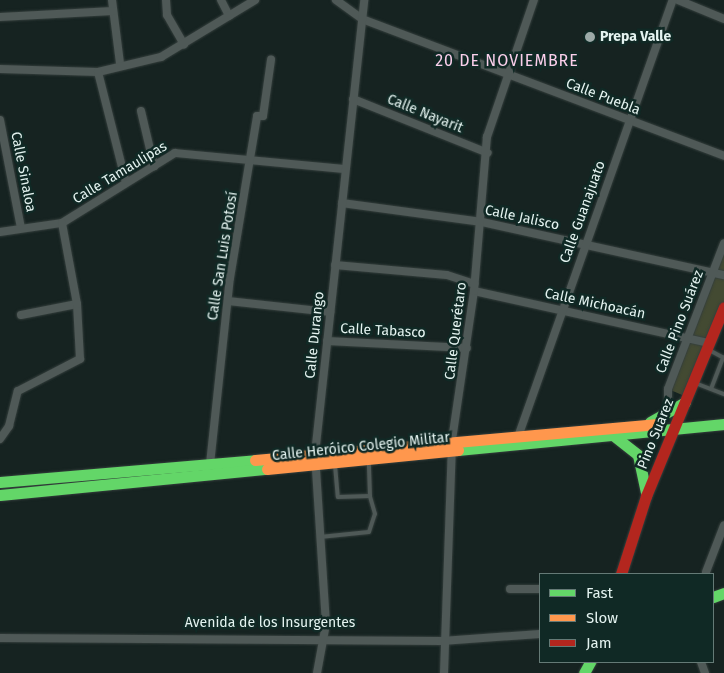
<!DOCTYPE html>
<html>
<head>
<meta charset="utf-8">
<style>
  body { margin:0 }
  #map { position:relative; width:724px; height:673px; overflow:hidden; background:#162321; font-family:"Fira Sans",sans-serif }
  div>[style] { position:absolute }
  [style*='--x'] { left:calc(var(--x)*1px); top:calc(var(--y)*1px); width:calc(var(--w)*1px); rotate:calc(var(--a)*1deg) }
  .green>* { inset:0; background:#434a32 }
  .roads { filter:drop-shadow(0 0 1px #343e3c) drop-shadow(0 0 1px #343e3c) }
  .lane>* { height:4px; margin:-2px; padding:0 2px; transform-origin:2px; border-radius:2px; background:#4f5957 }
  .street>* { height:8px; margin:-4px; padding:0 4px; transform-origin:4px; border-radius:4px; background:#4f5957 }
  .fast>* { height:11px; margin:-5.5px; padding:0 5.5px; transform-origin:5.5px; border-radius:5.5px; background:#63d668 }
  .slow>* { height:11px; margin:-5.5px; padding:0 5.5px; transform-origin:5.5px; border-radius:5.5px; background:#ff974d }
  .jam>* { height:11px; margin:-5.5px; padding:0 5.5px; transform-origin:5.5px; border-radius:5.5px; background:#b3261e }
  .dots>* { width:14px; height:14px; translate:-50% -50%; box-sizing:border-box; border:2px solid #102925; border-radius:50% }
  span { translate:-50% -50%; white-space:nowrap; text-align:center; line-height:1.15; -webkit-text-stroke:5px #102925; paint-order:stroke }
  .poi-label { font-size:14px; color:#e4f3f0; font-weight:700 }
  .left { translate:0 -50%; text-align:left }
  .street-label { font-size:14px; color:#e4f3f0 }
  .quarter-label { font-size:16px; color:#facfeb; letter-spacing:1px }
  .legend { position:absolute; left:539px; top:573px; width:175px; height:90px; box-sizing:border-box; background:#102925; border:1px solid #657a76; margin:0; padding:6px 9px; list-style:none; font-size:15px; color:#e4f3f0 }
  .legend li { display:flex; align-items:center; gap:10px; height:25px }
  .legend b { width:25px; border:1px solid #657a76 }
</style>
</head>
<body>
<div id="map">
  <div class="green">
    <i style="clip-path:polygon(724px 243px,724px 307px,687px 397px,668px 389px)"></i>
  </div>
  <div class="roads">
    <div class="lane">
      <i style="--x:709;--y:350;--w:17;--a:28"></i>
      <i style="--x:695;--y:383;--w:31;--a:21"></i>
      <i style="--x:711;--y:389;--w:34;--a:-69"></i>
      <i style="--x:335;--y:465;--w:32;--a:85"></i>
      <i style="--x:338;--y:497;--w:32;--a:-2"></i>
      <i style="--x:370;--y:496;--w:35;--a:-92"></i>
      <i style="--x:320;--y:537;--w:49;--a:-5.8"></i>
      <i style="--x:369;--y:532;--w:19;--a:-72"></i>
      <i style="--x:375;--y:514;--w:19;--a:-106"></i>
    </div>
    <div class="street">
      <i style="--x:112;--y:0;--w:64;--a:82.8"></i>
      <i style="--x:166;--y:0;--w:15;--a:86"></i>
      <i style="--x:167;--y:15;--w:34;--a:60"></i>
      <i style="--x:221;--y:0;--w:18;--a:63"></i>
      <i style="--x:336;--y:0;--w:32;--a:36"></i>
      <i style="--x:362;--y:19;--w:387;--a:20.7"></i>
      <i style="--x:678;--y:0;--w:50;--a:22.4"></i>
      <i style="--x:0;--y:17;--w:113;--a:-3"></i>
      <i style="--x:0;--y:69;--w:98;--a:1.8"></i>
      <i style="--x:98;--y:72;--w:65;--a:-13.4"></i>
      <i style="--x:161;--y:57;--w:110;--a:-31.2"></i>
      <i style="--x:98;--y:72;--w:114;--a:75.8"></i>
      <i style="--x:353;--y:99;--w:145;--a:21.8"></i>
      <i style="--x:141;--y:111;--w:57;--a:76.7"></i>
      <i style="--x:0;--y:120;--w:110;--a:79"></i>
      <i style="--x:342;--y:203;--w:141;--a:7.7"></i>
      <i style="--x:482;--y:222;--w:248;--a:12.4"></i>
      <i style="--x:0;--y:232;--w:63;--a:-8.3"></i>
      <i style="--x:62;--y:223;--w:133;--a:-31.8"></i>
      <i style="--x:175;--y:153;--w:171;--a:5.4"></i>
      <i style="--x:335;--y:265;--w:112;--a:5.1"></i>
      <i style="--x:447;--y:275;--w:29;--a:18"></i>
      <i style="--x:474;--y:291;--w:241;--a:12.5"></i>
      <i style="--x:228;--y:301;--w:103;--a:6.2"></i>
      <i style="--x:21;--y:315;--w:57;--a:-11.1"></i>
      <i style="--x:327;--y:341;--w:140;--a:2.9"></i>
      <i style="--x:668;--y:412;--w:23;--a:-90"></i>
      <i style="--x:668;--y:389;--w:156;--a:-69"></i>
      <i style="--x:519;--y:434;--w:461;--a:-70.5"></i>
      <i style="--x:0;--y:439;--w:16;--a:-55"></i>
      <i style="--x:9;--y:426;--w:36;--a:-76"></i>
      <i style="--x:18;--y:391;--w:70;--a:-27.3"></i>
      <i style="--x:80;--y:359;--w:55;--a:-93.1"></i>
      <i style="--x:77;--y:304;--w:82;--a:-100.5"></i>
      <i style="--x:210;--y:464;--w:187;--a:-83.9"></i>
      <i style="--x:230;--y:278;--w:164;--a:-80.5"></i>
      <i style="--x:257;--y:116;--w:6;--a:0"></i>
      <i style="--x:263;--y:116;--w:57;--a:-81.9"></i>
      <i style="--x:706;--y:572;--w:50;--a:-69"></i>
      <i style="--x:510;--y:589;--w:30;--a:0"></i>
      <i style="--x:0;--y:638;--w:442;--a:0.4"></i>
      <i style="--x:442;--y:641;--w:98;--a:-4.1"></i>
      <i style="--x:701;--y:662;--w:12;--a:70"></i>
      <i style="--x:317;--y:673;--w:50;--a:-79.6"></i>
      <i style="--x:326;--y:624;--w:170;--a:-93.7"></i>
      <i style="--x:315;--y:454;--w:457;--a:-83.8"></i>
      <i style="--x:444;--y:673;--w:233;--a:-88"></i>
      <i style="--x:452;--y:440;--w:151;--a:-81.6"></i>
      <i style="--x:474;--y:291;--w:155;--a:-85.2"></i>
      <i style="--x:487;--y:137;--w:145;--a:-71.1"></i>
    </div>
    <div class="fast">
      <i style="--x:650;--y:422;--w:40;--a:-29.7"></i>
      <i style="--x:614;--y:436;--w:31;--a:38"></i>
      <i style="--x:638;--y:455;--w:39;--a:78"></i>
      <i style="--x:458;--y:450;--w:267;--a:-5.6"></i>
      <i style="--x:0;--y:482;--w:256;--a:-4.9"></i>
      <i style="--x:0;--y:495;--w:268;--a:-5.6"></i>
      <i style="--x:713;--y:597;--w:12;--a:-20"></i>
      <i style="--x:584;--y:673;--w:13;--a:-61"></i>
    </div>
    <div class="slow">
      <i style="--x:255;--y:460;--w:407;--a:-5.1"></i>
      <i style="--x:267;--y:469;--w:192;--a:-5.7"></i>
    </div>
    <div class="jam">
      <i style="--x:621;--y:574;--w:82;--a:-72.2"></i>
      <i style="--x:646;--y:496;--w:204;--a:-67.6"></i>
    </div>
  </div>
  <div class="dots">
    <i style="left:590px;top:37px;background:#9caaa8"></i>
  </div>
  <div class="poi-label">
    <span class="left" style="left:600px;top:37px">Prepa Valle</span>
  </div>
  <div class="street-label">
    <span style="left:603px;top:97px;rotate:21deg">Calle Puebla</span>
    <span style="left:425px;top:114px;rotate:22deg">Calle Nayarit</span>
    <span style="left:23px;top:172px;rotate:79deg">Calle Sinaloa</span>
    <span style="left:120px;top:173px;rotate:-31deg">Calle Tamaulipas</span>
    <span style="left:583px;top:212px;rotate:-70deg">Calle Guanajuato</span>
    <span style="left:522px;top:218px;rotate:12deg">Calle Jalisco</span>
    <span style="left:223px;top:256px;rotate:-81deg">Calle San Luis Potosí</span>
    <span style="left:595px;top:304px;rotate:12deg">Calle Michoacán</span>
    <span style="left:680px;top:322px;rotate:-69deg">Calle Pino Suárez</span>
    <span style="left:383px;top:331px;rotate:3deg">Calle Tabasco</span>
    <span style="left:456px;top:331px;rotate:-83deg">Calle Querétaro</span>
    <span style="left:315px;top:335px;rotate:-84deg">Calle Durango</span>
    <span style="left:656px;top:434px;rotate:-68deg">Pino Suarez</span>
    <span style="left:361px;top:447px;rotate:-6deg">Calle Heróico Colegio Militar</span>
    <span style="left:270px;top:623px">Avenida de los Insurgentes</span>
  </div>
  <div class="quarter-label">
    <span style="left:507px;top:61px">20 DE NOVIEMBRE</span>
  </div>
  <ul class="legend">
  <li><b style="height:6px;background:#63d668"></b>Fast</li>
  <li><b style="height:6px;background:#ff974d"></b>Slow</li>
  <li><b style="height:6px;background:#b3261e"></b>Jam</li>
  </ul>
</div>
</body>
</html>
